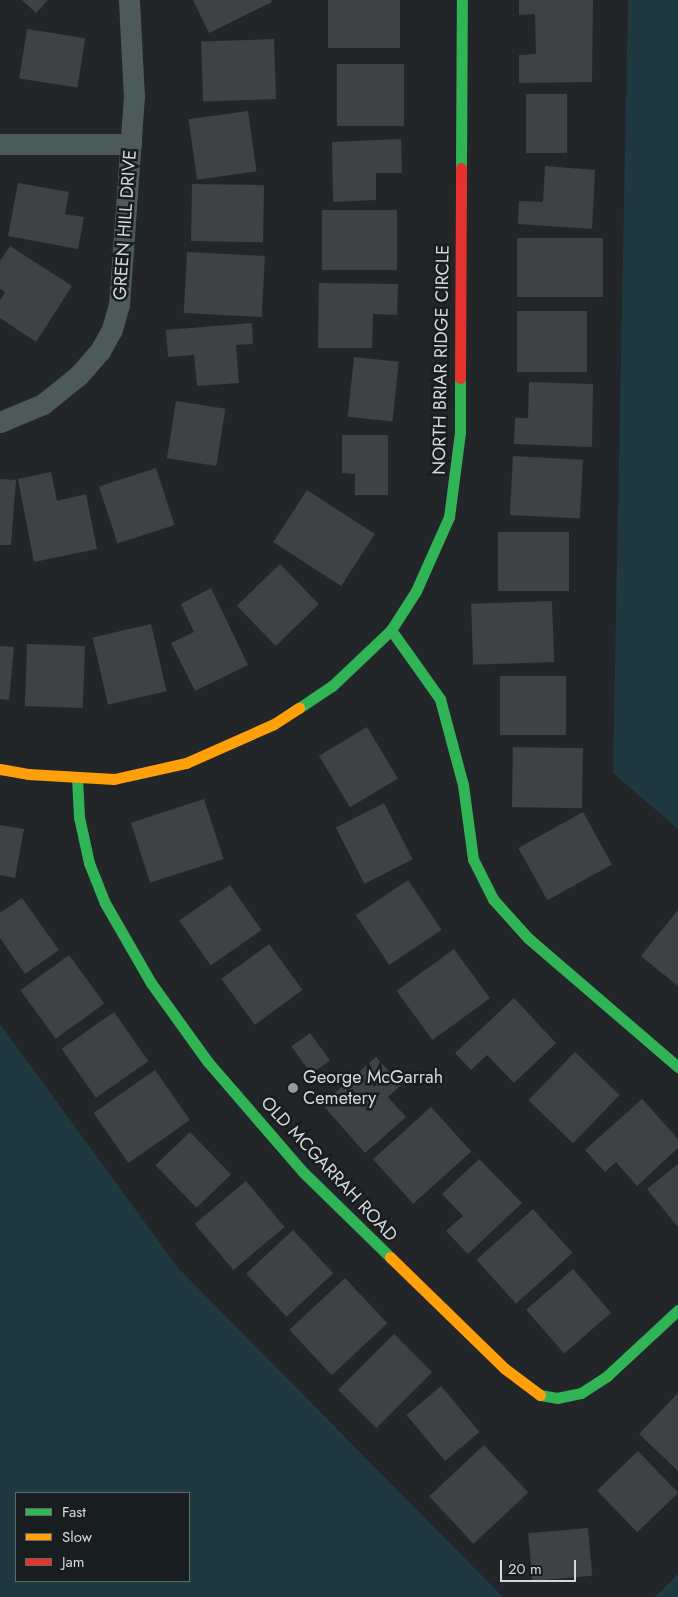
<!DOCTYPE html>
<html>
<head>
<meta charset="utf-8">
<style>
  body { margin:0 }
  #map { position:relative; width:678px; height:1597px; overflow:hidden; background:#232628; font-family:Jost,sans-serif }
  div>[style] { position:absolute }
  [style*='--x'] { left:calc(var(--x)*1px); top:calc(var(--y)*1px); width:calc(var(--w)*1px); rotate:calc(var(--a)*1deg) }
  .green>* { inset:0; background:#203940 }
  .building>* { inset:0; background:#3f4142; transform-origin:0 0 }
  .street>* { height:21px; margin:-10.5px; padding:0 10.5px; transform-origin:10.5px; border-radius:10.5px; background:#4d5a5a }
  .fast>* { height:11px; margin:-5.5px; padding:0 5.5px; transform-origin:5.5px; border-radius:5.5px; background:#30b455 }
  .slow>* { height:11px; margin:-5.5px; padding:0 5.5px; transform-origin:5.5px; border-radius:5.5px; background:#ff9f0a }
  .jam>* { height:11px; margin:-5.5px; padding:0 5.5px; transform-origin:5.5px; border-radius:5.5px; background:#e5322d }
  .dots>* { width:14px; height:14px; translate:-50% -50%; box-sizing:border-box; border:2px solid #181d1f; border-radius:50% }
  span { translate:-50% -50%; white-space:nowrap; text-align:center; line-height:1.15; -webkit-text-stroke:5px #181d1f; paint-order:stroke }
  .street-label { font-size:18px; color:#d4d8d9 }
  .poi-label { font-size:18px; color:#d4d8d9 }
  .left { translate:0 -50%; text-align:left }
  .legend { position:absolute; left:15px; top:1492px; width:175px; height:90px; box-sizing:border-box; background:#181d1f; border:1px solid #636869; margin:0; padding:6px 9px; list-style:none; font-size:15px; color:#d4d8d9 }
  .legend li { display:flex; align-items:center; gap:10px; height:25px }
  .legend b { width:25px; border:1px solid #636869 }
  .scale { position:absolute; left:500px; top:1560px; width:76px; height:22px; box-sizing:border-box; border:2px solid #d4d8d9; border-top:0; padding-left:6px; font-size:15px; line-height:18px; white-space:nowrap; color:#d4d8d9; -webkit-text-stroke:4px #181d1f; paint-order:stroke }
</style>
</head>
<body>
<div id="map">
  <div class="green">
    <i style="clip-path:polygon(628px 0,678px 0,678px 829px,613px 773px)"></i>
    <i style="clip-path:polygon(evenodd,0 1024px,178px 1268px,503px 1597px,0 1597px,0 1024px,16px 1493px,189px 1493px,189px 1581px,16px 1581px,16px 1493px)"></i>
    <i style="clip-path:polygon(678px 1574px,678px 1597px,655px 1597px)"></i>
  </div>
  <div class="building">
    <i style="clip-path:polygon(22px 0,48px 0,36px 13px)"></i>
    <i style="clip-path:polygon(193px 0,271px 0,272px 2px,209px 33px)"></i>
    <i style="left:328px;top:0;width:72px;height:48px"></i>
    <i style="clip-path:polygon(519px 0,593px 0,592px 82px,519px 83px,519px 55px,536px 54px,535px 14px,519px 15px)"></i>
    <i style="left:27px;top:29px;width:59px;height:50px;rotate:9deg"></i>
    <i style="left:274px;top:39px;width:60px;height:73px;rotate:88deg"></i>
    <i style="left:404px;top:64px;width:62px;height:67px;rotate:90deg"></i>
    <i style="left:567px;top:94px;width:59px;height:41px;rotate:90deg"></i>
    <i style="left:248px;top:111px;width:61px;height:60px;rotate:82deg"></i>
    <i style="clip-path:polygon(401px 139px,402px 173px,376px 173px,376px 200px,333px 202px,332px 142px)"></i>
    <i style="clip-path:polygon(545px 166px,595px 170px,592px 229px,518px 224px,519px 201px,543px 202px)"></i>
    <i style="clip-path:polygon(18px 183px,69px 192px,65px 214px,84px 217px,78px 249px,8px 236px)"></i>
    <i style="left:192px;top:184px;width:72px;height:57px;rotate:1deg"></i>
    <i style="left:397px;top:210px;width:60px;height:75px;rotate:90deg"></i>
    <i style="left:517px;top:238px;width:86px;height:59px"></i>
    <i style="clip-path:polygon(10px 246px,72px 286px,36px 342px,0 318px,0 301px,5px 292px,0 289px,0 261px)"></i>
    <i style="left:187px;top:252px;width:78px;height:61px;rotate:3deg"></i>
    <i style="clip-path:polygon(319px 283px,398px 284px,397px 315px,373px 314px,372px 348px,318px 348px)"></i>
    <i style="left:517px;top:311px;width:70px;height:61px"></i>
    <i style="clip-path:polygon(252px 323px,253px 344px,236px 345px,239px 383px,197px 386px,194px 355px,168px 357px,166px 330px)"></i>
    <i style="left:354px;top:357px;width:45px;height:60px;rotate:6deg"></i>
    <i style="clip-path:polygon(529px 382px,593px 384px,592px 447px,514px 444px,515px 418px,528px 418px)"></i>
    <i style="left:176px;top:401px;width:50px;height:58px;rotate:9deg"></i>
    <i style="clip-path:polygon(342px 435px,388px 435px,388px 495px,355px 495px,355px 474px,342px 473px)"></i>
    <i style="left:513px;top:456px;width:70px;height:59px;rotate:3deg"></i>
    <i style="left:156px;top:468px;width:60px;height:60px;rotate:72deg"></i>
    <i style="clip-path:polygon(51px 472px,57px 501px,86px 494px,97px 549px,34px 562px,18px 479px)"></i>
    <i style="clip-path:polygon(0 479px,16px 480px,11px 545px,0 545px)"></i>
    <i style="left:307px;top:490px;width:81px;height:62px;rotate:33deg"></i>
    <i style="left:498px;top:532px;width:71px;height:59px"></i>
    <i style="left:280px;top:564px;width:56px;height:60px;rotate:46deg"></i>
    <i style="clip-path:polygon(211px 588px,248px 665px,195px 691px,171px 643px,194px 632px,181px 604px)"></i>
    <i style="left:552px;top:601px;width:61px;height:81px;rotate:88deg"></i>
    <i style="left:151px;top:624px;width:69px;height:60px;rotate:77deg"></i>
    <i style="left:27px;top:644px;width:58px;height:62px;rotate:2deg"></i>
    <i style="clip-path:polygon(0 646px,14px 647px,9px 700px,0 699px)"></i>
    <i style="left:500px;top:676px;width:66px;height:59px"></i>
    <i style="left:367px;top:727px;width:60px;height:56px;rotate:59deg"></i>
    <i style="left:513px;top:747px;width:70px;height:60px;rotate:1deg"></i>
    <i style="left:204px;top:799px;width:63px;height:77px;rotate:72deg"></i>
    <i style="left:384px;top:803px;width:63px;height:54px;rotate:63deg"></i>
    <i style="left:583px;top:812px;width:60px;height:74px;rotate:61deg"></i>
    <i style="clip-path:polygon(0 825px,24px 829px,15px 878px,0 875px)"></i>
    <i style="left:408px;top:880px;width:60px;height:63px;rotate:56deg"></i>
    <i style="left:230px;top:885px;width:55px;height:62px;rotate:55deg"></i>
    <i style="clip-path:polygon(22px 898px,59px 950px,25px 974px,0 938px,0 913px)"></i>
    <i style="clip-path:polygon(678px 910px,678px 986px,641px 956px)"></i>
    <i style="left:269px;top:944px;width:57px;height:59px;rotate:54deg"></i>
    <i style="left:454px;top:949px;width:61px;height:71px;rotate:54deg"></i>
    <i style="left:69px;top:955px;width:60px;height:60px;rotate:54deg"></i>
    <i style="clip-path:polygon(514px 998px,556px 1043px,514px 1083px,487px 1055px,471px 1070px,455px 1053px)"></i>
    <i style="left:114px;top:1012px;width:60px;height:64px;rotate:55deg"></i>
    <i style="left:310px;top:1033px;width:34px;height:23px;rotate:54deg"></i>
    <i style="left:575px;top:1052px;width:62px;height:67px;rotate:44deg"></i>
    <i style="clip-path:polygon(376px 1057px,401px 1085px,388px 1097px,406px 1117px,365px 1153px,322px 1104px)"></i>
    <i style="left:155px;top:1070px;width:61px;height:75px;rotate:55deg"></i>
    <i style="clip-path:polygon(642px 1099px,678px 1139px,678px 1148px,637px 1186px,616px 1162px,605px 1172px,585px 1150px)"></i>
    <i style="left:431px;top:1107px;width:60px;height:78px;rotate:48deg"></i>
    <i style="left:190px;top:1132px;width:59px;height:48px;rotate:46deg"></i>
    <i style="clip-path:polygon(479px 1159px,522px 1203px,468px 1254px,446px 1231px,463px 1216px,442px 1194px)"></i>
    <i style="clip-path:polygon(678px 1164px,678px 1227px,647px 1189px)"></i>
    <i style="left:246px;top:1181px;width:60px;height:67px;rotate:50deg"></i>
    <i style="left:533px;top:1209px;width:59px;height:76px;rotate:48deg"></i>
    <i style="left:293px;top:1230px;width:59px;height:64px;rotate:47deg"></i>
    <i style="left:573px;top:1269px;width:58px;height:62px;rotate:49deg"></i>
    <i style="left:345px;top:1278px;width:62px;height:76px;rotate:47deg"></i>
    <i style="left:394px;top:1334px;width:54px;height:79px;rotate:45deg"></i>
    <i style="left:441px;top:1386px;width:60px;height:45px;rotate:50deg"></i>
    <i style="clip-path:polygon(678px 1393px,678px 1471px,639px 1434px)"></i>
    <i style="left:484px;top:1445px;width:65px;height:75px;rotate:47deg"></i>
    <i style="left:638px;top:1451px;width:58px;height:57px;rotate:46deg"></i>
    <i style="left:588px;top:1528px;width:48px;height:60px;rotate:85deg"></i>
  </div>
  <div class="street">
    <i style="--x:0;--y:144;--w:131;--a:0"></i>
    <i style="--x:0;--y:422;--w:47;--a:-22.7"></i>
    <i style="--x:43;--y:404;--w:46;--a:-38.9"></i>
    <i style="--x:79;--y:375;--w:32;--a:-49"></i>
    <i style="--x:100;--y:351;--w:25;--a:-61"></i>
    <i style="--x:112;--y:329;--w:25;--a:-74"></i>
    <i style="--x:119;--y:305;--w:209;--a:-85.9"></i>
    <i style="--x:134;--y:97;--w:97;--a:-93"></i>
  </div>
  <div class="fast">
    <i style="--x:461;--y:168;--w:168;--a:-89.7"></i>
    <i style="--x:391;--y:630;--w:85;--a:54.6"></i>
    <i style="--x:440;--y:699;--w:89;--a:75"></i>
    <i style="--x:463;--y:785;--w:75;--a:82.3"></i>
    <i style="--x:473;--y:859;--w:45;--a:63.4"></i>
    <i style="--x:493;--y:899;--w:52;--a:48.1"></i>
    <i style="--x:528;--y:938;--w:198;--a:40.7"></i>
    <i style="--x:299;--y:708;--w:40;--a:-34"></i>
    <i style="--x:332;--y:686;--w:81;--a:-43.5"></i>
    <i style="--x:391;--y:630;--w:46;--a:-57.3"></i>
    <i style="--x:416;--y:591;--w:81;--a:-66"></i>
    <i style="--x:449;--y:517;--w:86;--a:-82.6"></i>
    <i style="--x:460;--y:432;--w:54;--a:-90"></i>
    <i style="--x:77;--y:778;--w:39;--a:87"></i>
    <i style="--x:79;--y:817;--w:47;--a:77.7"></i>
    <i style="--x:89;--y:863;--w:43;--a:68.2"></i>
    <i style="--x:105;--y:903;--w:92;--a:60.1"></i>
    <i style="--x:151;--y:983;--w:97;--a:54.2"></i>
    <i style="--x:208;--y:1062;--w:145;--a:49.2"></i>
    <i style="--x:303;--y:1172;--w:122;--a:44.3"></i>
    <i style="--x:540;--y:1395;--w:17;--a:10"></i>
    <i style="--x:557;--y:1398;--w:25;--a:-12"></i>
    <i style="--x:581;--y:1393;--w:31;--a:-33"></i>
    <i style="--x:607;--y:1376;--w:97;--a:-42.9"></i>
  </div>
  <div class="slow">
    <i style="--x:0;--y:769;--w:28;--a:10"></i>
    <i style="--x:28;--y:774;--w:86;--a:3.3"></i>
    <i style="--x:114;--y:779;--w:74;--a:-12.5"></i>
    <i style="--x:186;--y:763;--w:96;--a:-23.9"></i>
    <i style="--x:274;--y:724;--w:30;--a:-33"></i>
    <i style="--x:390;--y:1257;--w:159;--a:44.2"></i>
    <i style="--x:504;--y:1368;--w:45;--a:36.9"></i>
  </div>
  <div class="jam">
    <i style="--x:460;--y:378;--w:210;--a:-89.7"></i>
  </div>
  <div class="dots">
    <i style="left:293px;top:1088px;background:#969a9b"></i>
  </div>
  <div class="street-label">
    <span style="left:125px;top:225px;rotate:-86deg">GREEN HILL DRIVE</span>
    <span style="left:441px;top:360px;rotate:-89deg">NORTH BRIAR RIDGE CIRCLE</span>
    <span style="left:329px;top:1169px;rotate:47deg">OLD MCGARRAH ROAD</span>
  </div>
  <div class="poi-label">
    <span class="left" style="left:303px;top:1088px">George McGarrah<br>Cemetery</span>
  </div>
  <ul class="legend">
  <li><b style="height:6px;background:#30b455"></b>Fast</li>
  <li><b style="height:6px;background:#ff9f0a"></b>Slow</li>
  <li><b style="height:6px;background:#e5322d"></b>Jam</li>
  </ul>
  <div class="scale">20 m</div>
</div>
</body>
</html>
